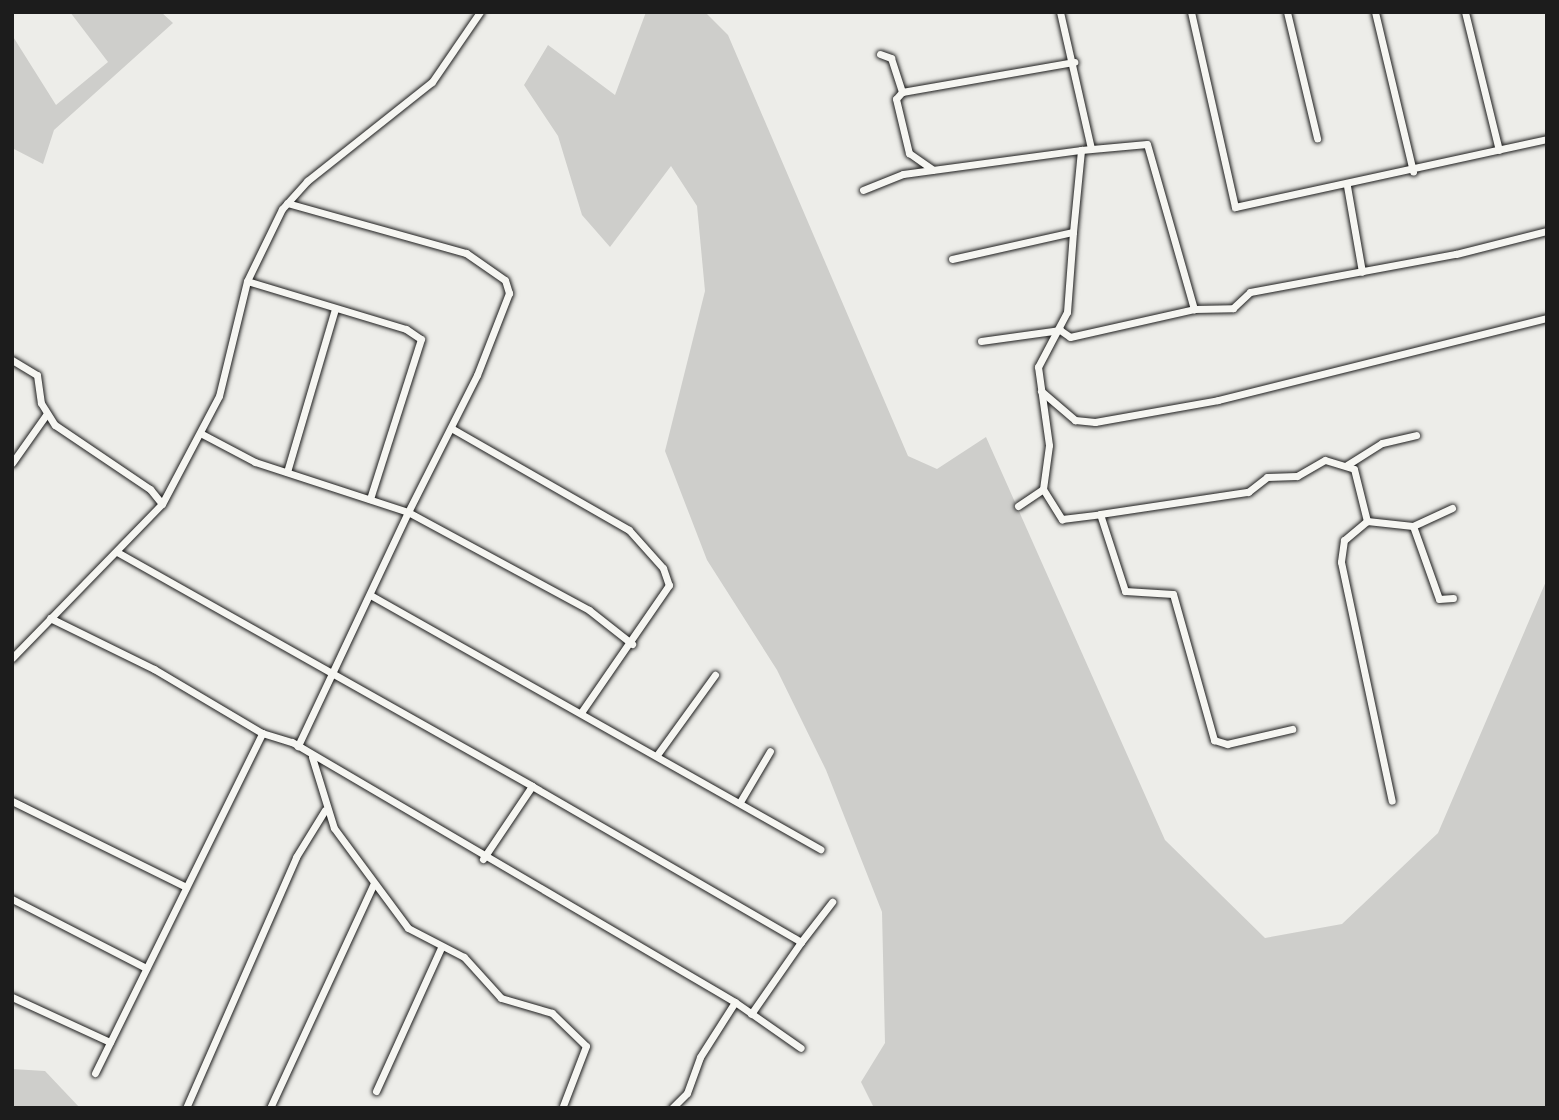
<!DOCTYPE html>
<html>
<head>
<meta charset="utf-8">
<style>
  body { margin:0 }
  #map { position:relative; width:1559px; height:1120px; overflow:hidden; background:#edede9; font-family:Dekko,sans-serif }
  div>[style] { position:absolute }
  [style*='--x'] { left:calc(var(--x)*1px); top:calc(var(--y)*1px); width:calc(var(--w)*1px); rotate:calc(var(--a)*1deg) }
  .green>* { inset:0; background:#cececb }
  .roads { filter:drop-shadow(0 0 2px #1c1c1c) drop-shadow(0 0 2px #1c1c1c) }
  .minor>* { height:7px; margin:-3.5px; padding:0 3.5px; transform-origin:3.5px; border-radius:3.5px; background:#f6f6f2 }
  span { translate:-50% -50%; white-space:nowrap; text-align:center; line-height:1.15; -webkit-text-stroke:7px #f6f6f2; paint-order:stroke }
  .frame { position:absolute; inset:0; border:14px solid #1c1c1c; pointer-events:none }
</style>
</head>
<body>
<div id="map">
  <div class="green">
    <i style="clip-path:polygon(70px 12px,161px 12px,173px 23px,54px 130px,43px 164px,12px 148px,12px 35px,56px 105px,108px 62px)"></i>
    <i style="clip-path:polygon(646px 12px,705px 12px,728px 35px,908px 456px,937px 469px,986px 437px,1165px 840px,1265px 938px,1342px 924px,1438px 833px,1547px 579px,1547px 1108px,874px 1108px,861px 1082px,885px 1043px,882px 912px,826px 770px,777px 670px,707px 560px,665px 451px,705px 291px,697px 206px,671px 166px,610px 247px,582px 215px,558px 136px,524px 85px,548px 45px,615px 95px)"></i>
    <i style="clip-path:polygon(12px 1069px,45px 1071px,80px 1108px,12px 1108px)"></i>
  </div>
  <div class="roads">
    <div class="minor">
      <i style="--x:1060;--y:12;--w:139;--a:77.2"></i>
      <i style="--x:1191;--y:12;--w:200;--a:77.3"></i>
      <i style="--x:1235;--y:207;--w:319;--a:-12.3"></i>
      <i style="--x:1287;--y:12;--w:130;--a:76.6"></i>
      <i style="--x:1375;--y:12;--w:164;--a:76.6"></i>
      <i style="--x:1465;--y:12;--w:142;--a:76.2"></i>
      <i style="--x:880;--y:54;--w:12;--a:20"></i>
      <i style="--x:891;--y:58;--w:36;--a:72"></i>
      <i style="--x:902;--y:92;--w:9;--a:131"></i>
      <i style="--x:896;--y:99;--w:56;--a:76.5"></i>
      <i style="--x:909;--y:153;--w:29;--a:35"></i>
      <i style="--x:902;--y:92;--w:175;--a:-9.9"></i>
      <i style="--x:1347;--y:186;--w:87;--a:80.1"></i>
      <i style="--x:863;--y:190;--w:43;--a:-21.8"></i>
      <i style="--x:903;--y:174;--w:180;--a:-7.7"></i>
      <i style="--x:287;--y:203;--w:186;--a:15.6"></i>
      <i style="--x:466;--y:253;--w:47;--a:34.7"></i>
      <i style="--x:505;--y:280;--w:14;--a:73"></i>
      <i style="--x:509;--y:293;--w:88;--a:111.3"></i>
      <i style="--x:477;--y:375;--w:153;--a:116.7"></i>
      <i style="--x:408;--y:512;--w:206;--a:28.4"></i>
      <i style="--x:589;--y:610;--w:55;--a:38.3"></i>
      <i style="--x:952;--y:259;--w:124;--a:-12.6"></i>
      <i style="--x:1073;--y:232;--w:82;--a:-84.4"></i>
      <i style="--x:1081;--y:150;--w:66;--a:-5.2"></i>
      <i style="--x:1147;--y:144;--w:172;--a:74.1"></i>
      <i style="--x:247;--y:281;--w:166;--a:16.8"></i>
      <i style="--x:406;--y:329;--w:18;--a:34"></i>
      <i style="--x:421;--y:339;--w:168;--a:107.7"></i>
      <i style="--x:981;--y:341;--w:80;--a:-7.9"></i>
      <i style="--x:1060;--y:330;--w:12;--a:35"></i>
      <i style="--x:1070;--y:337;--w:127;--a:-12.7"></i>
      <i style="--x:1194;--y:309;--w:39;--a:-1"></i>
      <i style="--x:1233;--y:308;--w:23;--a:-43"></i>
      <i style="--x:1250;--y:292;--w:209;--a:-10.5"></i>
      <i style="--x:1456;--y:254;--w:94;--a:-14.2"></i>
      <i style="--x:12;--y:360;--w:29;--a:31"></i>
      <i style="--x:37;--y:375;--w:28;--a:82"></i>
      <i style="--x:41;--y:403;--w:26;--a:58"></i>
      <i style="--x:55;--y:425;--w:115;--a:34"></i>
      <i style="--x:150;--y:489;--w:19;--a:51"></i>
      <i style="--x:1041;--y:391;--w:45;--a:40.5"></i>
      <i style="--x:1075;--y:420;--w:20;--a:6"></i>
      <i style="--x:1095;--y:422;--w:125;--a:-10.1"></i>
      <i style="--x:1218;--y:400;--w:339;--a:-14"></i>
      <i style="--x:451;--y:428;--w:205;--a:29.8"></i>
      <i style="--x:629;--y:530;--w:51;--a:48.2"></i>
      <i style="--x:663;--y:568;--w:18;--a:71"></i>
      <i style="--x:669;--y:585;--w:153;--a:124.6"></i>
      <i style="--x:202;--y:434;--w:60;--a:27.8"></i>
      <i style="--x:255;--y:462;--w:161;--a:18.1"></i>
      <i style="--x:408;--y:512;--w:259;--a:115.2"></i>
      <i style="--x:12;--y:463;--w:59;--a:-54.7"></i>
      <i style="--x:1347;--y:465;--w:41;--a:-32.2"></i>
      <i style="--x:1382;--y:443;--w:35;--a:-13"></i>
      <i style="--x:287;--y:472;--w:170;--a:-73.6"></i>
      <i style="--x:1043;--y:489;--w:36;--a:58"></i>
      <i style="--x:1062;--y:519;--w:38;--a:-7"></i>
      <i style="--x:1100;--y:514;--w:81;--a:72"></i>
      <i style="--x:1125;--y:591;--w:48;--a:3.6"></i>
      <i style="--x:1173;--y:594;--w:152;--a:74.3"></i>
      <i style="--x:1214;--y:740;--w:14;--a:17"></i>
      <i style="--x:1227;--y:744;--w:67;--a:-13"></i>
      <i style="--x:1018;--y:506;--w:30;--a:-34"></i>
      <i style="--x:1043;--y:489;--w:44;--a:-82.2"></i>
      <i style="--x:1049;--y:445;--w:79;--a:-98"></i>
      <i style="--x:1038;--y:367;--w:62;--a:-62.2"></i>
      <i style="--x:1067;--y:312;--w:80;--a:-85.7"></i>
      <i style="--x:1100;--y:514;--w:150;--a:-8.5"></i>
      <i style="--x:1248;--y:492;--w:24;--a:-38"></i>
      <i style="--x:1267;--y:477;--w:30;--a:-2"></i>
      <i style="--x:1297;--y:476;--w:32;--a:-30"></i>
      <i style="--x:1325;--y:460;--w:30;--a:17"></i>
      <i style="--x:1354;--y:469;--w:54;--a:76"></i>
      <i style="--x:1367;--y:521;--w:30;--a:140"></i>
      <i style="--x:1344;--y:540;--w:22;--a:98"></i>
      <i style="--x:1341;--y:562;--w:244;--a:78"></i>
      <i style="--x:1367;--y:521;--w:46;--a:6.2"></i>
      <i style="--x:1413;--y:526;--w:77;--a:70.4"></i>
      <i style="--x:1439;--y:599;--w:14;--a:-4"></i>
      <i style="--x:1413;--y:526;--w:43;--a:-24.8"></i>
      <i style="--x:117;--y:552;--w:476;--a:29.4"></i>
      <i style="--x:532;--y:786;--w:88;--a:123.9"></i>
      <i style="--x:372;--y:596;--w:515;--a:29.45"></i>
      <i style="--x:50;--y:618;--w:116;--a:26.1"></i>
      <i style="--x:154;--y:669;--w:126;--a:30.7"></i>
      <i style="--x:262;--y:733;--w:31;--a:17"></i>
      <i style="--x:292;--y:742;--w:514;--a:30.41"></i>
      <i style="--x:735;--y:1002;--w:80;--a:34.9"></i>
      <i style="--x:12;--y:658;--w:215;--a:-45.8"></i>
      <i style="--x:162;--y:504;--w:122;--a:-62.2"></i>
      <i style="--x:219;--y:396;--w:118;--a:-76.3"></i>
      <i style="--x:247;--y:281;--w:80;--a:-64.1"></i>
      <i style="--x:282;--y:209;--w:38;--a:-48"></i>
      <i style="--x:307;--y:181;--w:159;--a:-38.4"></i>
      <i style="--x:432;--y:82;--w:85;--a:-55.6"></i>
      <i style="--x:657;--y:755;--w:99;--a:-54.1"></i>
      <i style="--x:312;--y:757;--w:74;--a:72.8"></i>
      <i style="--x:334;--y:828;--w:124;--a:53.5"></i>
      <i style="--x:408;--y:928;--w:63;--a:27.4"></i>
      <i style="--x:464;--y:957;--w:55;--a:47.9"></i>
      <i style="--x:501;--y:998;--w:53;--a:16.4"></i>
      <i style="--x:552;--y:1013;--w:47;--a:44.1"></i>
      <i style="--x:586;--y:1046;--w:64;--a:111"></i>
      <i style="--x:532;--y:786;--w:311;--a:30.1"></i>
      <i style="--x:801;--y:942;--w:51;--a:-52.2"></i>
      <i style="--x:12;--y:801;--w:194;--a:26.3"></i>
      <i style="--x:740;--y:802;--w:59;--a:-59.5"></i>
      <i style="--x:12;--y:899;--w:151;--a:27.2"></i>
      <i style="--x:12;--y:997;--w:108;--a:24.7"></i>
      <i style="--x:751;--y:1014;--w:88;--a:-55.2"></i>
      <i style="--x:95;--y:1073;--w:379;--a:-63.8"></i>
      <i style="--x:376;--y:1091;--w:157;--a:-65.6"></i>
      <i style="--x:186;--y:1108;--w:274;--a:-66.3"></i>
      <i style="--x:296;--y:857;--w:55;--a:-58.3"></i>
      <i style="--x:270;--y:1108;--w:246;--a:-65.2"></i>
      <i style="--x:672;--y:1108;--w:21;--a:-45"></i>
      <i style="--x:687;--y:1093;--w:38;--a:-70"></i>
      <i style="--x:700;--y:1057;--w:65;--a:-57.5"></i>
    </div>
  </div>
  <div class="frame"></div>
</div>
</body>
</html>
